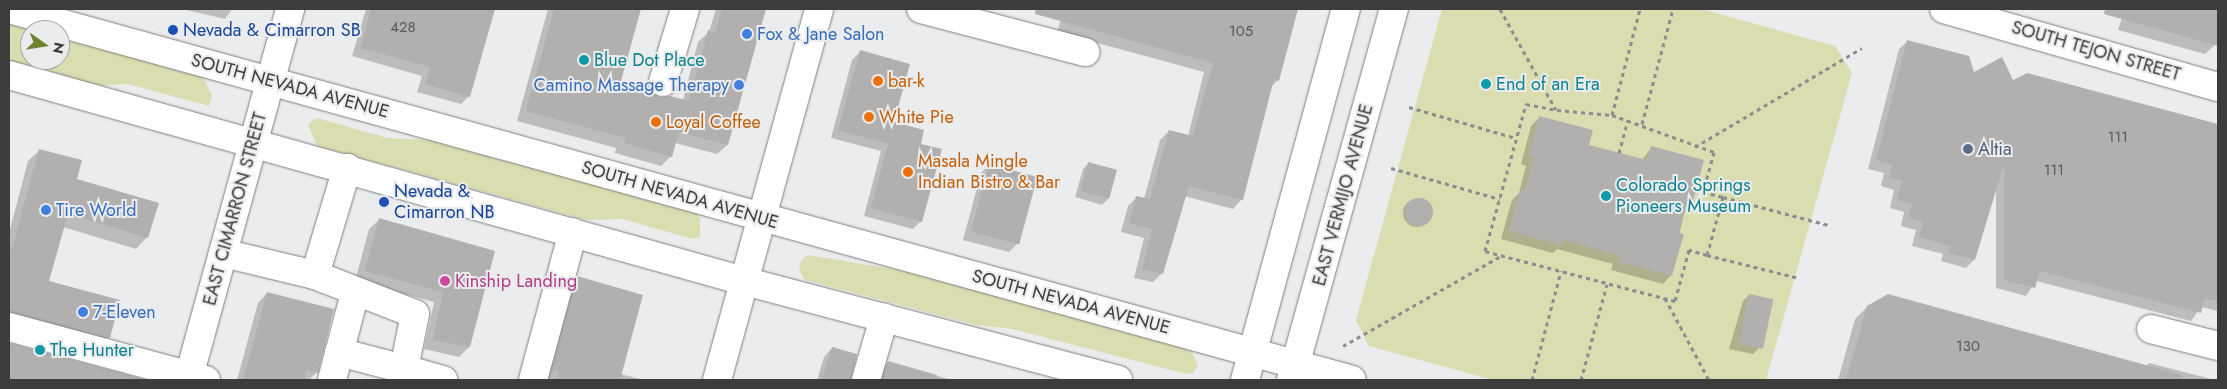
<!DOCTYPE html>
<html>
<head>
<meta charset="utf-8">
<style>
  body { margin:0 }
  #map { position:relative; width:2227px; height:389px; overflow:hidden; background:#eaeced; font-family:Jost,sans-serif }
  div>[style] { position:absolute }
  [style*='--x'] { left:calc(var(--x)*1px); top:calc(var(--y)*1px); width:calc(var(--w)*1px); rotate:calc(var(--a)*1deg) }
  .green>* { inset:0; background:#daddaf }
  .shadow>* { inset:0; background:#0003 }
  .round { border-radius:50% }
  .building>* { inset:0; background:#b2b0af; transform-origin:0 0 }
  .path>* { height:3px; margin-top:-1.5px; transform-origin:0; background:repeating-linear-gradient(90deg,#8c8d8e 0 4px,transparent 0 8px) }
  .roads { filter:drop-shadow(0 0 1px #7d7e80) drop-shadow(0 0 1px #7d7e80) }
  .minor>* { height:28px; margin:-14px; padding:0 14px; transform-origin:14px; border-radius:14px; background:#fff }
  .major>* { height:28px; margin:-14px; padding:0 14px; transform-origin:14px; border-radius:14px; background:#fff }
  .dots>* { width:14px; height:14px; translate:-50% -50%; box-sizing:border-box; border:2px solid #eaeced; border-radius:50% }
  span { translate:-50% -50%; white-space:nowrap; text-align:center; line-height:1.15; -webkit-text-stroke:4px #eaeced; paint-order:stroke }
  .number-label { font-size:15px; color:#5a595a }
  .number-label span { -webkit-text-stroke-width:0 }
  .transit-label { font-size:18px; color:#164399 }
  .left { translate:0 -50%; text-align:left }
  .shop-label { font-size:18px; color:#366cbe }
  .right { translate:-100% -50%; text-align:right }
  .street-label { font-size:18px; color:#3c3c3d }
  .culture-label { font-size:18px; color:#0d838f }
  .food-label { font-size:18px; color:#c56008 }
  .service-label { font-size:18px; color:#4e5e75 }
  .hotel-label { font-size:18px; color:#b23c85 }
  .frame { position:absolute; inset:0; border:10px solid #3c3c3d; pointer-events:none }
  .north { position:absolute; left:20px; top:20px; width:50px; height:50px; box-sizing:border-box; background:#eaeced; border:1px solid #a4a6a7; border-radius:50%; rotate:103deg; font-size:14px; font-weight:700; line-height:20px; text-align:center; color:#3c3c3d }
  .north::after { content:''; display:block; margin:auto; width:18px; height:22px; background:#718333; clip-path:polygon(50% 0,100% 100%,50% 72%,0 100%) }
</style>
</head>
<body>
<div id="map">
  <div class="green">
    <i style="clip-path:polygon(1442px 9px,1701px 9px,1835px 46px,1852px 73px,1766px 380px,1493px 380px,1369px 346px,1356px 320px)"></i>
    <i style="clip-path:polygon(9px 21px,43px 30px,30px 30px,30px 60px,60px 60px,60px 35px,201px 73px,212px 96px,209px 106px,128px 84px,94px 86px,9px 63px)"></i>
    <i style="clip-path:polygon(317px 118px,387px 138px,431px 140px,695px 210px,700px 219px,700px 237px,693px 239px,622px 219px,586px 220px,317px 146px,308px 124px)"></i>
    <i style="clip-path:polygon(808px 255px,935px 276px,1189px 345px,1198px 366px,1192px 374px,1183px 373px,1012px 329px,976px 325px,805px 280px,799px 270px,801px 261px)"></i>
  </div>
  <div class="shadow">
    <i style="clip-path:polygon(182px 9px,232px 9px,225px 19px)"></i>
    <i style="clip-path:polygon(366px 9px,493px 9px,469px 96px,461px 104px,417px 92px,422px 76px,352px 56px)"></i>
    <i style="clip-path:polygon(548px 9px,639px 9px,619px 82px,659px 98px,683px 100px,698px 42px,709px 32px,716px 9px,765px 9px,727px 145px,717px 154px,675px 143px,671px 156px,661px 166px,615px 153px,616px 148px,517px 121px)"></i>
    <i style="clip-path:polygon(1064px 9px,1297px 9px,1278px 80px,1270px 88px,1242px 199px,1233px 209px,1184px 196px,1162px 273px,1153px 282px,1134px 278px,1144px 238px,1121px 232px,1128px 206px,1137px 197px,1144px 199px,1160px 140px,1169px 131px,1188px 136px,1204px 72px,1057px 32px)"></i>
    <i style="clip-path:polygon(2125px 9px,2218px 9px,2218px 42px,2205px 54px,2118px 30px)"></i>
    <i style="clip-path:polygon(1908px 41px,1974px 74px,2013px 82px,2028px 74px,2218px 125px,2218px 311px,2201px 307px,2191px 321px,2036px 281px,2026px 296px,1996px 288px,1996px 188px,1974px 260px,1966px 268px,1941px 261px,1943px 254px,1912px 246px,1916px 230px,1901px 226px,1904px 212px,1890px 208px,1894px 190px,1881px 186px,1884px 173px,1868px 169px,1899px 49px)"></i>
    <i style="clip-path:polygon(860px 52px,892px 123px,919px 145px,921px 221px,913px 229px,864px 216px,881px 151px,831px 138px,852px 60px)"></i>
    <i style="clip-path:polygon(1539px 118px,1587px 146px,1642px 160px,1651px 148px,1692px 200px,1685px 207px,1671px 275px,1663px 284px,1611px 270px,1613px 264px,1557px 249px,1553px 253px,1501px 239px,1512px 200px,1519px 193px,1526px 166px,1521px 164px,1531px 126px)"></i>
    <i style="clip-path:polygon(40px 150px,147px 237px,136px 249px,63px 227px,48px 282px,108px 337px,97px 348px,9px 325px,9px 233px,28px 161px)"></i>
    <i style="clip-path:polygon(1089px 163px,1115px 171px,1108px 199px,1102px 205px,1075px 197px,1083px 169px)"></i>
    <i style="clip-path:polygon(989px 165px,1017px 244px,1009px 252px,963px 240px,981px 173px)"></i>
    <i class="round" style="left:1403px;top:199px;width:28px;height:28px"></i>
    <i style="clip-path:polygon(380px 219px,494px 251px,469px 347px,459px 357px,424px 349px,434px 302px,355px 281px,369px 229px)"></i>
    <i style="clip-path:polygon(578px 278px,620px 374px,645px 380px,551px 380px,544px 377px,569px 286px)"></i>
    <i style="clip-path:polygon(267px 293px,333px 310px,316px 373px,309px 380px,237px 380px,258px 303px)"></i>
    <i style="clip-path:polygon(1749px 295px,1759px 348px,1753px 354px,1729px 349px,1743px 301px)"></i>
    <i style="clip-path:polygon(1867px 307px,2146px 366px,2149px 363px,2215px 380px,1838px 380px,1855px 319px)"></i>
    <i style="clip-path:polygon(9px 344px,131px 377px,130px 380px,9px 380px)"></i>
    <i style="clip-path:polygon(832px 348px,856px 355px,850px 380px,817px 380px,824px 357px)"></i>
    <i style="clip-path:polygon(888px 362px,952px 380px,876px 380px)"></i>
  </div>
  <div class="building">
    <i style="clip-path:polygon(371px 9px,495px 9px,470px 97px,425px 84px,430px 67px,360px 48px)"></i>
    <i style="clip-path:polygon(554px 9px,641px 9px,621px 81px,650px 90px,659px 97px,670px 96px,689px 101px,708px 30px,715px 33px,722px 9px,766px 9px,728px 145px,679px 132px,672px 157px,624px 143px,626px 138px,526px 111px)"></i>
    <i style="clip-path:polygon(1036px 9px,1298px 9px,1279px 81px,1274px 79px,1243px 200px,1189px 186px,1163px 274px,1142px 269px,1152px 229px,1129px 223px,1136px 196px,1150px 199px,1169px 130px,1193px 136px,1213px 63px,1035px 14px)"></i>
    <i style="clip-path:polygon(2105px 9px,2218px 9px,2218px 46px,2104px 14px)"></i>
    <i style="clip-path:polygon(1907px 40px,1969px 56px,1974px 72px,2002px 57px,2013px 80px,2027px 73px,2218px 124px,2218px 301px,2205px 298px,2201px 313px,2040px 271px,2035px 288px,2004px 280px,2004px 164px,1975px 260px,1949px 253px,1950px 246px,1919px 237px,1923px 222px,1908px 218px,1912px 204px,1897px 200px,1902px 181px,1889px 178px,1892px 164px,1876px 160px)"></i>
    <i style="clip-path:polygon(860px 50px,910px 64px,894px 122px,924px 130px,921px 144px,942px 149px,922px 222px,871px 208px,888px 144px,838px 130px)"></i>
    <i style="clip-path:polygon(1539px 116px,1593px 130px,1589px 145px,1647px 160px,1651px 146px,1704px 160px,1693px 201px,1688px 200px,1679px 233px,1684px 234px,1672px 276px,1619px 262px,1620px 256px,1564px 240px,1562px 245px,1509px 231px,1520px 190px,1525px 191px,1534px 157px,1529px 156px)"></i>
    <i style="clip-path:polygon(39px 149px,82px 160px,77px 179px,159px 203px,148px 238px,68px 214px,49px 281px,120px 300px,110px 338px,9px 312px,9px 260px)"></i>
    <i style="left:1088px;top:162px;width:30px;height:30px;rotate:15deg"></i>
    <i style="left:989px;top:164px;width:50px;height:70px;rotate:15deg"></i>
    <i class="round" style="left:1405px;top:198px;width:28px;height:28px"></i>
    <i style="clip-path:polygon(379px 218px,495px 251px,470px 347px,433px 340px,443px 292px,365px 271px)"></i>
    <i style="clip-path:polygon(577px 276px,643px 295px,620px 380px,556px 380px,559px 371px,552px 369px)"></i>
    <i style="clip-path:polygon(267px 292px,334px 309px,318px 373px,306px 370px,304px 380px,243px 380px)"></i>
    <i style="left:1749px;top:294px;width:25px;height:51px;rotate:12deg"></i>
    <i style="clip-path:polygon(1888px 294px,2182px 375px,2181px 380px,1846px 380px,1867px 306px)"></i>
    <i style="clip-path:polygon(9px 343px,147px 380px,9px 380px)"></i>
    <i style="clip-path:polygon(832px 347px,857px 354px,851px 380px,822px 380px)"></i>
    <i style="clip-path:polygon(888px 361px,937px 375px,937px 380px,882px 380px)"></i>
  </div>
  <div class="path">
    <i style="--x:1500;--y:9;--w:115;--a:61"></i>
    <i style="--x:1526;--y:104;--w:32;--a:11"></i>
    <i style="--x:1557;--y:110;--w:55;--a:5.2"></i>
    <i style="--x:1612;--y:115;--w:109;--a:19.9"></i>
    <i style="--x:1714;--y:152;--w:41;--a:105.4"></i>
    <i style="--x:1703;--y:192;--w:21;--a:14"></i>
    <i style="--x:1723;--y:197;--w:60;--a:105.4"></i>
    <i style="--x:1707;--y:255;--w:19;--a:-164"></i>
    <i style="--x:1689;--y:250;--w:53;--a:105.4"></i>
    <i style="--x:1675;--y:301;--w:196;--a:-165.3"></i>
    <i style="--x:1485;--y:251;--w:153;--a:-74.4"></i>
    <i style="--x:1409;--y:107;--w:111;--a:16.2"></i>
    <i style="--x:1612;--y:115;--w:110;--a:-75.2"></i>
    <i style="--x:1642;--y:124;--w:119;--a:-74.9"></i>
    <i style="--x:1695;--y:147;--w:194;--a:-30.7"></i>
    <i style="--x:1619;--y:153;--w:34;--a:-75"></i>
    <i style="--x:1391;--y:168;--w:113;--a:15.9"></i>
    <i style="--x:1723;--y:197;--w:109;--a:14.9"></i>
    <i style="--x:1707;--y:255;--w:95;--a:14"></i>
    <i style="--x:1665;--y:298;--w:93;--a:61.8"></i>
    <i style="--x:1343;--y:346;--w:182;--a:-29.7"></i>
    <i style="--x:1532;--y:380;--w:113;--a:-75.1"></i>
    <i style="--x:1581;--y:380;--w:99;--a:-74.8"></i>
  </div>
  <div class="roads">
    <div class="minor">
      <i style="--x:921;--y:9;--w:170;--a:14.7"></i>
      <i style="--x:1944;--y:9;--w:285;--a:15.9"></i>
      <i style="--x:663;--y:82;--w:76;--a:-73.2"></i>
      <i style="--x:223;--y:253;--w:95;--a:13.4"></i>
      <i style="--x:9;--y:327;--w:204;--a:15.1"></i>
      <i style="--x:2151;--y:329;--w:69;--a:14.2"></i>
      <i style="--x:339;--y:352;--w:67;--a:14.7"></i>
      <i style="--x:404;--y:369;--w:56;--a:-78.7"></i>
      <i style="--x:415;--y:314;--w:107;--a:-158.7"></i>
      <i style="--x:315;--y:275;--w:112;--a:-73.3"></i>
      <i style="--x:404;--y:369;--w:41;--a:15.8"></i>
      <i style="--x:332;--y:380;--w:90;--a:-75.2"></i>
      <i style="--x:533;--y:380;--w:153;--a:-74.9"></i>
      <i style="--x:717;--y:380;--w:385;--a:-74.6"></i>
      <i style="--x:866;--y:380;--w:65;--a:-73.8"></i>
      <i style="--x:1245;--y:380;--w:385;--a:-74.8"></i>
      <i style="--x:1291;--y:380;--w:385;--a:-74.5"></i>
    </div>
    <div class="major">
      <i style="--x:9;--y:9;--w:1393;--a:15.44"></i>
      <i style="--x:9;--y:75;--w:763;--a:15.66"></i>
      <i style="--x:744;--y:281;--w:387;--a:14.8"></i>
      <i style="--x:188;--y:380;--w:385;--a:-74.6"></i>
    </div>
  </div>
  <div class="dots">
    <i style="left:173px;top:30px;background:#1a4fb4"></i>
    <i style="left:747px;top:34px;background:#3f7fe0"></i>
    <i style="left:584px;top:60px;background:#0f9aa8"></i>
    <i style="left:878px;top:81px;background:#e8710a"></i>
    <i style="left:1486px;top:84px;background:#0f9aa8"></i>
    <i style="left:739px;top:85px;background:#3f7fe0"></i>
    <i style="left:869px;top:117px;background:#e8710a"></i>
    <i style="left:656px;top:122px;background:#e8710a"></i>
    <i style="left:1968px;top:149px;background:#5c6f8a"></i>
    <i style="left:908px;top:172px;background:#e8710a"></i>
    <i style="left:1606px;top:196px;background:#0f9aa8"></i>
    <i style="left:384px;top:202px;background:#1a4fb4"></i>
    <i style="left:46px;top:210px;background:#3f7fe0"></i>
    <i style="left:445px;top:281px;background:#d1479c"></i>
    <i style="left:83px;top:312px;background:#3f7fe0"></i>
    <i style="left:40px;top:350px;background:#0f9aa8"></i>
  </div>
  <div class="number-label">
    <span style="left:403px;top:28px">428</span>
    <span style="left:1241px;top:32px">105</span>
    <span style="left:2118px;top:138px">111</span>
    <span style="left:2054px;top:171px">111</span>
    <span style="left:1968px;top:347px">130</span>
  </div>
  <div class="transit-label">
    <span class="left" style="left:183px;top:30px">Nevada &amp; Cimarron SB</span>
    <span class="left" style="left:394px;top:202px">Nevada &amp;<br>Cimarron NB</span>
  </div>
  <div class="shop-label">
    <span class="left" style="left:757px;top:34px">Fox &amp; Jane Salon</span>
    <span class="right" style="left:729px;top:85px">Camino Massage Therapy</span>
    <span class="left" style="left:56px;top:210px">Tire World</span>
    <span class="left" style="left:93px;top:312px">7-Eleven</span>
  </div>
  <div class="street-label">
    <span style="left:2096px;top:51px;rotate:16deg">SOUTH TEJON STREET</span>
    <span style="left:290px;top:86px;rotate:15deg">SOUTH NEVADA AVENUE</span>
    <span style="left:680px;top:195px;rotate:16deg">SOUTH NEVADA AVENUE</span>
    <span style="left:1343px;top:195px;rotate:-75deg">EAST VERMIJO AVENUE</span>
    <span style="left:235px;top:209px;rotate:-75deg">EAST CIMARRON STREET</span>
    <span style="left:1071px;top:302px;rotate:15deg">SOUTH NEVADA AVENUE</span>
  </div>
  <div class="culture-label">
    <span class="left" style="left:594px;top:60px">Blue Dot Place</span>
    <span class="left" style="left:1496px;top:84px">End of an Era</span>
    <span class="left" style="left:1616px;top:196px">Colorado Springs<br>Pioneers Museum</span>
    <span class="left" style="left:50px;top:350px">The Hunter</span>
  </div>
  <div class="food-label">
    <span class="left" style="left:888px;top:81px">bar-k</span>
    <span class="left" style="left:879px;top:117px">White Pie</span>
    <span class="left" style="left:666px;top:122px">Loyal Coffee</span>
    <span class="left" style="left:918px;top:172px">Masala Mingle<br>Indian Bistro &amp; Bar</span>
  </div>
  <div class="service-label">
    <span class="left" style="left:1978px;top:149px">Altia</span>
  </div>
  <div class="hotel-label">
    <span class="left" style="left:455px;top:281px">Kinship Landing</span>
  </div>
  <div class="frame"></div>
  <div class="north">N</div>
</div>
</body>
</html>
